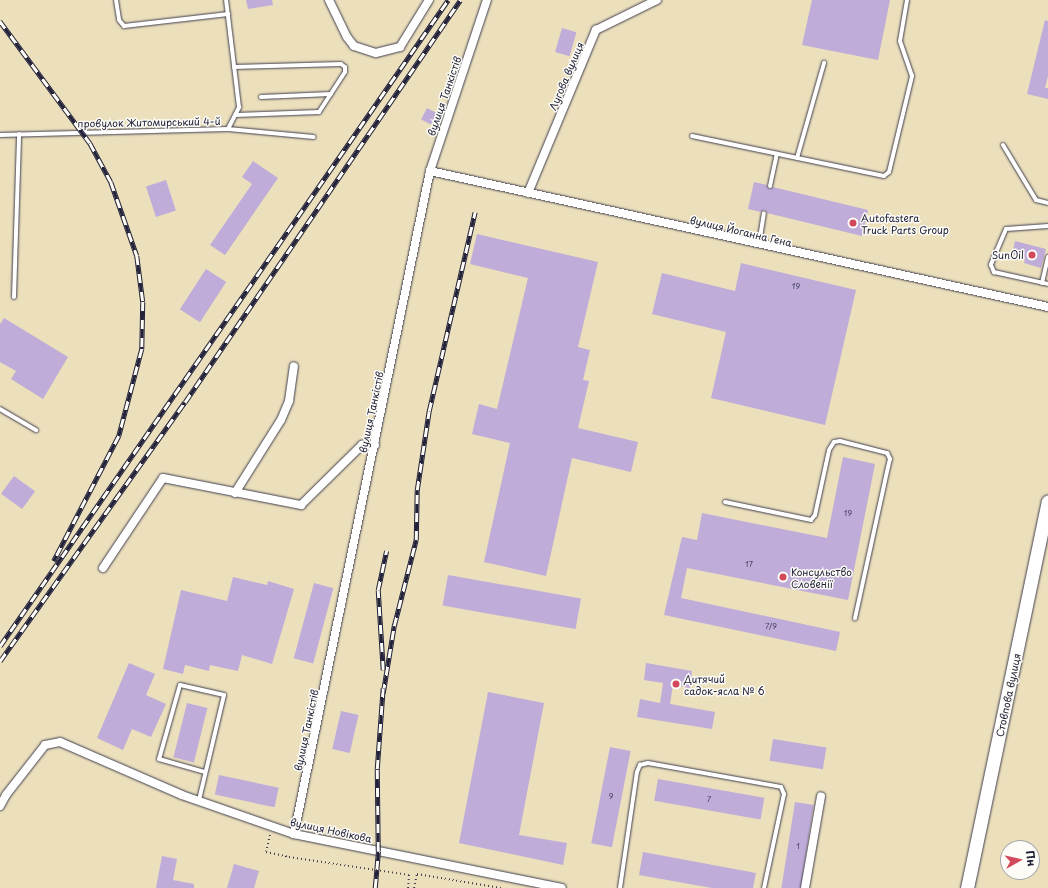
<!DOCTYPE html>
<html>
<head>
<meta charset="utf-8">
<style>
  body { margin:0 }
  #map { position:relative; width:1048px; height:888px; overflow:hidden; background:#ebdfbc; font-family:"Playpen Sans",sans-serif }
  div>[style] { position:absolute }
  [style*='--x'] { left:calc(var(--x)*1px); top:calc(var(--y)*1px); width:calc(var(--w)*1px); rotate:calc(var(--a)*1deg) }
  .building>* { inset:0; background:#bfacd9; transform-origin:0 0 }
  .path>* { height:2px; margin-top:-1px; transform-origin:0; background:repeating-linear-gradient(90deg,#403e4e 0 1px,transparent 0 4px) }
  .roads { filter:drop-shadow(0 0 1px #403e4e) drop-shadow(0 0 1px #403e4e) }
  .service>* { height:4px; margin:-2px; padding:0 2px; transform-origin:2px; border-radius:2px; background:#fff }
  .minor>* { height:8px; margin:-4px; padding:0 4px; transform-origin:4px; border-radius:4px; background:#fff }
  .primary>* { height:13px; margin:-6.5px; padding:0 6.5px; transform-origin:6.5px; border-radius:6.5px; background:#fff }
  .rail>* { height:4.5px; margin-top:-2.25px; transform-origin:0; background:repeating-linear-gradient(90deg,#fdfcf7 0 9px,#22223b 0 18px); box-sizing:border-box; border-block:1px solid #22223b }
  .path-bridge>* { height:2px; margin-top:-1px; transform-origin:0; background:repeating-linear-gradient(90deg,#403e4e 0 1px,transparent 0 4px) }
  .dots>* { width:11px; height:11px; translate:-50% -50%; box-sizing:border-box; border:2px solid #fdfcf7; border-radius:50% }
  span { translate:-50% -50%; white-space:nowrap; text-align:center; line-height:1.15; -webkit-text-stroke:3px #fdfcf7; paint-order:stroke }
  .number-label { font-size:8px; color:#494462 }
  .number-label span { -webkit-text-stroke-width:0 }
  .street-label { font-size:10px; color:#22223b }
  .poi-label { font-size:10px; color:#22223b }
  .left { translate:0 -50%; text-align:left }
  .right { translate:-100% -50%; text-align:right }
  .north { position:absolute; left:1000px; top:840px; width:40px; height:40px; box-sizing:border-box; background:#fdfcf7; border:1px solid #a5a5ac; border-radius:50%; rotate:82deg; font-size:11px; font-weight:700; line-height:16px; text-align:center; color:#22223b }
  .north::after { content:''; display:block; margin:auto; width:14px; height:18px; background:#d1495b; clip-path:polygon(50% 0,100% 100%,50% 72%,0 100%) }
</style>
</head>
<body>
<div id="map">
  <div class="building">
    <i style="clip-path:polygon(246px 0,272px 0,273px 5px,248px 9px)"></i>
    <i style="clip-path:polygon(812px 0,890px 0,878px 60px,802px 45px)"></i>
    <i style="clip-path:polygon(1045px 20px,1048px 21px,1048px 76px,1045px 88px,1048px 88px,1048px 99px,1027px 94px)"></i>
    <i style="left:562px;top:28px;width:15px;height:25px;rotate:16deg"></i>
    <i style="left:427px;top:108px;width:11px;height:13px;rotate:27deg"></i>
    <i style="clip-path:polygon(253px 161px,278px 178px,225px 255px,210px 245px,252px 184px,242px 177px)"></i>
    <i style="left:166px;top:180px;width:32px;height:21px;rotate:72deg"></i>
    <i style="clip-path:polygon(754px 182px,767px 185px,769px 189px,773px 187px,868px 210px,862px 236px,767px 213px,765px 210px,761px 212px,748px 209px)"></i>
    <i style="clip-path:polygon(477px 234px,598px 262px,578px 347px,590px 350px,583px 380px,589px 381px,578px 428px,638px 442px,631px 472px,572px 458px,546px 576px,484px 562px,510px 443px,472px 434px,479px 404px,497px 409px,528px 278px,470px 264px)"></i>
    <i style="clip-path:polygon(1015px 241px,1046px 249px,1041px 268px,1024px 263px,1025px 257px,1012px 254px)"></i>
    <i style="clip-path:polygon(741px 263px,856px 290px,825px 425px,711px 398px,726px 332px,652px 314px,662px 273px,735px 291px)"></i>
    <i style="left:206px;top:269px;width:24px;height:48px;rotate:33deg"></i>
    <i style="clip-path:polygon(4px 318px,68px 357px,43px 399px,11px 379px,16px 371px,0 362px,0 324px)"></i>
    <i style="clip-path:polygon(843px 457px,875px 464px,848px 600px,687px 568px,681px 598px,840px 632px,836px 651px,664px 615px,682px 537px,697px 540px,702px 513px,827px 538px)"></i>
    <i style="left:14px;top:476px;width:26px;height:22px;rotate:36deg"></i>
    <i style="left:448px;top:575px;width:135px;height:31px;rotate:10deg"></i>
    <i style="clip-path:polygon(233px 577px,267px 585px,268px 581px,294px 589px,272px 664px,242px 655px,238px 671px,210px 665px,209px 671px,185px 665px,183px 674px,163px 669px,181px 590px,227px 601px)"></i>
    <i style="left:314px;top:583px;width:20px;height:78px;rotate:15deg"></i>
    <i style="clip-path:polygon(129px 663px,155px 674px,146px 695px,166px 704px,151px 737px,132px 729px,123px 750px,97px 738px)"></i>
    <i style="clip-path:polygon(646px 663px,692px 671px,690px 688px,673px 685px,670px 704px,715px 712px,712px 729px,637px 717px,640px 699px,660px 703px,663px 683px,644px 680px)"></i>
    <i style="clip-path:polygon(488px 692px,544px 703px,519px 835px,567px 843px,563px 865px,459px 843px)"></i>
    <i style="left:187px;top:703px;width:21px;height:56px;rotate:14deg"></i>
    <i style="left:341px;top:711px;width:18px;height:39px;rotate:13deg"></i>
    <i style="left:773px;top:739px;width:54px;height:22px;rotate:9deg"></i>
    <i style="left:610px;top:747px;width:21px;height:98px;rotate:11deg"></i>
    <i style="left:219px;top:775px;width:61px;height:20px;rotate:12deg"></i>
    <i style="left:658px;top:779px;width:108px;height:22px;rotate:10deg"></i>
    <i style="left:795px;top:802px;width:19px;height:87px;rotate:9deg"></i>
    <i style="clip-path:polygon(643px 852px,756px 873px,753px 888px,712px 888px,639px 875px)"></i>
    <i style="clip-path:polygon(162px 856px,177px 859px,173px 880px,194px 884px,194px 888px,156px 888px)"></i>
    <i style="clip-path:polygon(234px 864px,259px 871px,254px 888px,227px 888px)"></i>
  </div>
  <div class="path">
    <i style="--x:270;--y:835;--w:17;--a:103"></i>
    <i style="--x:266;--y:852;--w:24;--a:12"></i>
    <i style="--x:414;--y:888;--w:14;--a:-78"></i>
    <i style="--x:417;--y:874;--w:85;--a:9.5"></i>
  </div>
  <div class="roads">
    <div class="service">
      <i style="--x:116;--y:0;--w:20;--a:81"></i>
      <i style="--x:119;--y:20;--w:8;--a:50"></i>
      <i style="--x:124;--y:26;--w:105;--a:-6.6"></i>
      <i style="--x:234;--y:67;--w:107;--a:-1.6"></i>
      <i style="--x:341;--y:64;--w:5;--a:37"></i>
      <i style="--x:345;--y:67;--w:5;--a:90"></i>
      <i style="--x:345;--y:72;--w:48;--a:123"></i>
      <i style="--x:319;--y:112;--w:83;--a:177.9"></i>
      <i style="--x:261;--y:97;--w:70;--a:-2.5"></i>
      <i style="--x:228;--y:129;--w:86;--a:5.3"></i>
      <i style="--x:0;--y:135;--w:228;--a:-1.5"></i>
      <i style="--x:228;--y:129;--w:25;--a:-63"></i>
      <i style="--x:239;--y:107;--w:108;--a:-96.9"></i>
      <i style="--x:692;--y:136;--w:196;--a:11.8"></i>
      <i style="--x:884;--y:176;--w:6;--a:-39"></i>
      <i style="--x:889;--y:172;--w:99;--a:-76.5"></i>
      <i style="--x:912;--y:76;--w:37;--a:-109"></i>
      <i style="--x:900;--y:41;--w:42;--a:-80.3"></i>
      <i style="--x:1003;--y:145;--w:64;--a:59"></i>
      <i style="--x:1036;--y:200;--w:12;--a:14"></i>
      <i style="--x:797;--y:158;--w:99;--a:-74.1"></i>
      <i style="--x:770;--y:186;--w:33;--a:-78"></i>
      <i style="--x:1048;--y:226;--w:42;--a:175.9"></i>
      <i style="--x:1006;--y:229;--w:39;--a:113"></i>
      <i style="--x:991;--y:265;--w:8;--a:67"></i>
      <i style="--x:994;--y:272;--w:55;--a:12.5"></i>
      <i style="--x:759;--y:244;--w:31;--a:-81"></i>
      <i style="--x:1042;--y:283;--w:27;--a:-77"></i>
      <i style="--x:14;--y:297;--w:163;--a:-88.2"></i>
      <i style="--x:0;--y:409;--w:42;--a:30.3"></i>
      <i style="--x:725;--y:502;--w:88;--a:11.8"></i>
      <i style="--x:811;--y:520;--w:6;--a:-51"></i>
      <i style="--x:815;--y:515;--w:66;--a:-77.8"></i>
      <i style="--x:829;--y:450;--w:9;--a:-58"></i>
      <i style="--x:834;--y:442;--w:6;--a:-9"></i>
      <i style="--x:840;--y:441;--w:49;--a:14.3"></i>
      <i style="--x:887;--y:453;--w:7;--a:63"></i>
      <i style="--x:890;--y:459;--w:8;--a:104"></i>
      <i style="--x:888;--y:467;--w:155;--a:102.3"></i>
      <i style="--x:199;--y:800;--w:108;--a:-76.6"></i>
      <i style="--x:224;--y:695;--w:45;--a:-167.2"></i>
      <i style="--x:180;--y:685;--w:77;--a:105.8"></i>
      <i style="--x:159;--y:759;--w:48;--a:15.8"></i>
      <i style="--x:620;--y:888;--w:117;--a:-81.7"></i>
      <i style="--x:637;--y:772;--w:8;--a:-67"></i>
      <i style="--x:640;--y:765;--w:8;--a:-14"></i>
      <i style="--x:648;--y:763;--w:135;--a:10.2"></i>
      <i style="--x:781;--y:787;--w:8;--a:67"></i>
      <i style="--x:784;--y:794;--w:96;--a:102"></i>
    </div>
    <div class="minor">
      <i style="--x:329;--y:0;--w:41;--a:64.1"></i>
      <i style="--x:347;--y:37;--w:11;--a:52"></i>
      <i style="--x:354;--y:46;--w:23;--a:18"></i>
      <i style="--x:376;--y:53;--w:25;--a:-14"></i>
      <i style="--x:400;--y:47;--w:55;--a:-58.3"></i>
      <i style="--x:430;--y:171;--w:633;--a:12.41"></i>
      <i style="--x:528;--y:193;--w:177;--a:-67.4"></i>
      <i style="--x:596;--y:30;--w:68;--a:-26.2"></i>
      <i style="--x:235;--y:493;--w:86;--a:-57.8"></i>
      <i style="--x:281;--y:420;--w:21;--a:-67"></i>
      <i style="--x:289;--y:401;--w:35;--a:-82"></i>
      <i style="--x:103;--y:568;--w:108;--a:-56.3"></i>
      <i style="--x:163;--y:478;--w:141;--a:11.1"></i>
      <i style="--x:301;--y:505;--w:86;--a:-44.5"></i>
      <i style="--x:362;--y:445;--w:13;--a:0"></i>
      <i style="--x:0;--y:806;--w:13;--a:-61"></i>
      <i style="--x:6;--y:795;--w:63;--a:-52"></i>
      <i style="--x:45;--y:745;--w:15;--a:-11"></i>
      <i style="--x:60;--y:742;--w:133;--a:23.5"></i>
      <i style="--x:182;--y:795;--w:119;--a:19.2"></i>
      <i style="--x:294;--y:834;--w:273;--a:11.4"></i>
      <i style="--x:294;--y:834;--w:677;--a:-78.41"></i>
      <i style="--x:430;--y:171;--w:180;--a:-71.6"></i>
      <i style="--x:805;--y:888;--w:93;--a:-80.1"></i>
    </div>
    <div class="primary">
      <i style="--x:967;--y:888;--w:395;--a:-78.2"></i>
    </div>
  </div>
  <div class="rail">
    <i style="--x:0;--y:21;--w:152;--a:53.6"></i>
    <i style="--x:90;--y:143;--w:44;--a:61.7"></i>
    <i style="--x:111;--y:182;--w:78;--a:70.6"></i>
    <i style="--x:137;--y:256;--w:46;--a:82.6"></i>
    <i style="--x:143;--y:302;--w:47;--a:91.2"></i>
    <i style="--x:142;--y:349;--w:90;--a:104.8"></i>
    <i style="--x:119;--y:436;--w:141;--a:117.5"></i>
    <i style="--x:0;--y:646;--w:786;--a:-55.26"></i>
    <i style="--x:0;--y:661;--w:318;--a:-54.5"></i>
    <i style="--x:185;--y:402;--w:487;--a:-55.6"></i>
    <i style="--x:383;--y:670;--w:80;--a:-93.6"></i>
    <i style="--x:378;--y:590;--w:40;--a:-78"></i>
    <i style="--x:383;--y:693;--w:68;--a:-80.7"></i>
    <i style="--x:394;--y:626;--w:89;--a:-75.7"></i>
    <i style="--x:416;--y:540;--w:50;--a:-88.9"></i>
    <i style="--x:417;--y:490;--w:80;--a:-81.4"></i>
    <i style="--x:429;--y:411;--w:204;--a:-77"></i>
    <i style="--x:375;--y:888;--w:37;--a:-85"></i>
    <i style="--x:378;--y:851;--w:82;--a:-90.7"></i>
    <i style="--x:377;--y:769;--w:81;--a:-85.8"></i>
  </div>
  <div class="path-bridge">
    <i style="--x:289;--y:857;--w:121;--a:8.5"></i>
    <i style="--x:409;--y:875;--w:13;--a:94"></i>
  </div>
  <div class="dots">
    <i style="left:853px;top:223px;background:#d1495b"></i>
    <i style="left:1032px;top:255px;background:#d1495b"></i>
    <i style="left:783px;top:577px;background:#d1495b"></i>
    <i style="left:676px;top:684px;background:#d1495b"></i>
  </div>
  <div class="number-label">
    <span style="left:796px;top:287px">19</span>
    <span style="left:848px;top:514px">19</span>
    <span style="left:749px;top:565px">17</span>
    <span style="left:771px;top:627px">7/9</span>
    <span style="left:611px;top:797px">9</span>
    <span style="left:709px;top:800px">7</span>
    <span style="left:798px;top:847px">1</span>
  </div>
  <div class="street-label">
    <span style="left:566px;top:76px;rotate:-67deg">Лугова вулиця</span>
    <span style="left:444px;top:96px;rotate:-71deg">вулиця Танкістів</span>
    <span style="left:149px;top:122px;rotate:-1deg">провулок Житомирський 4-й</span>
    <span style="left:741px;top:231px;rotate:13deg">вулиця Йоганна Гена</span>
    <span style="left:371px;top:412px;rotate:-78deg">вулиця Танкістів</span>
    <span style="left:1008px;top:695px;rotate:-78deg">Стовпова вулиця</span>
    <span style="left:306px;top:730px;rotate:-78deg">вулиця Танкістів</span>
    <span style="left:331px;top:830px;rotate:12deg">вулиця Новікова</span>
  </div>
  <div class="poi-label">
    <span class="left" style="left:861px;top:223px">Autofastera<br>Truck Parts Group</span>
    <span class="right" style="left:1024px;top:255px">SunOil</span>
    <span class="left" style="left:791px;top:577px">Консульство<br>Словенії</span>
    <span class="left" style="left:684px;top:684px">Дитячий<br>садок-ясла № 6</span>
  </div>
  <div class="north">Пн</div>
</div>
</body>
</html>
